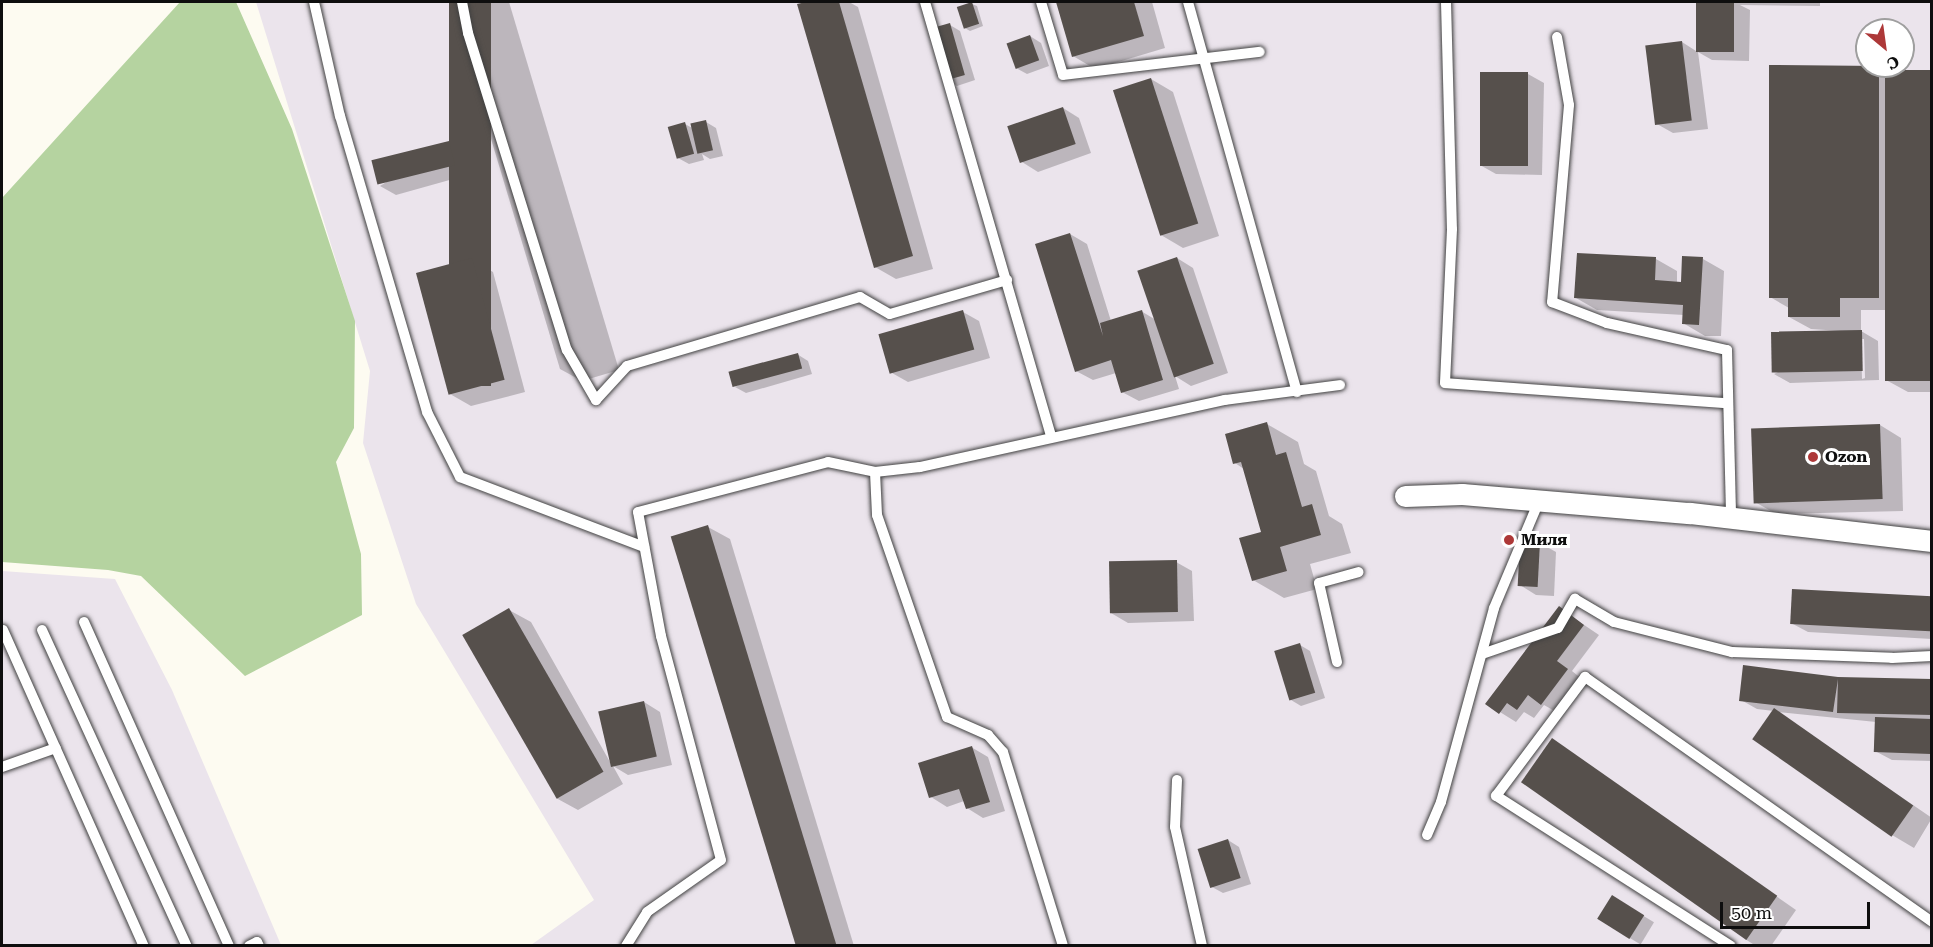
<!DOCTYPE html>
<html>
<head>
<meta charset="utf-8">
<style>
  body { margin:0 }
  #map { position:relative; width:1933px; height:947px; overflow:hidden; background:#fdfbf1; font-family:"Roboto Serif",serif }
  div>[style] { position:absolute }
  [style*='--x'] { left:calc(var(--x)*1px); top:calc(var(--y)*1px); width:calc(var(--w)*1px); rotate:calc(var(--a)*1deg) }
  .industrial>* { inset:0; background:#ebe4ec }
  .forest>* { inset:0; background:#b5d3a0 }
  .shadow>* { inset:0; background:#0003; transform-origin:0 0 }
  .building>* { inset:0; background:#56504c; transform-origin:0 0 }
  .roads { filter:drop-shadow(0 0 2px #414141) drop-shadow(0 0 2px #414141) }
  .lane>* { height:10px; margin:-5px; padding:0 5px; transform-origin:5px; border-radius:5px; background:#fff }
  .street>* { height:21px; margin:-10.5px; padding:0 10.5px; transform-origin:10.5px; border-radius:10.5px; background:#fff }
  .dots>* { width:16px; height:16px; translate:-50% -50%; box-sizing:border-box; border:3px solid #fff; border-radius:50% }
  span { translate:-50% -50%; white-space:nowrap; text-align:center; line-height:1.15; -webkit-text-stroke:6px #fff; paint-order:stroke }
  .poi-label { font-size:16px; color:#0e0e0e; font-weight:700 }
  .left { translate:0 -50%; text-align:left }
  .frame { position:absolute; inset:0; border:3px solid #0e0e0e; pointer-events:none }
  .north { position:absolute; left:1855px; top:18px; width:60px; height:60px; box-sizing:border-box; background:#fff; border:2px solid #9f9f9f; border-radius:50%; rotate:151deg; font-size:16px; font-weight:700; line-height:24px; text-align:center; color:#0e0e0e }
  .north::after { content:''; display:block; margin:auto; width:21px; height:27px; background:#ad3838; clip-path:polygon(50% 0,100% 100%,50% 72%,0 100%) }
  .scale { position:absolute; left:1720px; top:902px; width:150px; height:27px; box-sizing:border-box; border:3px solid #0e0e0e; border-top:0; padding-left:8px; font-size:18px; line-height:21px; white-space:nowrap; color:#0e0e0e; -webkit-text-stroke:4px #fff; paint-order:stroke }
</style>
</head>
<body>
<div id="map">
  <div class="industrial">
    <i style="clip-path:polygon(evenodd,256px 2px,1931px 2px,1931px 945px,531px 945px,594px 900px,416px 604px,363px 443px,370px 371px,256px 2px,1867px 30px,1903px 30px,1903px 66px,1867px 66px,1867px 30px)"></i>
    <i style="clip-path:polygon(2px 571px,115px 579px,172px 690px,281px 945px,2px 945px)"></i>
  </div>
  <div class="forest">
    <i style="clip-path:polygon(180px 2px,236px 2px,292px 129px,355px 321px,354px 428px,336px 462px,361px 554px,362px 615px,245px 676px,141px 576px,108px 570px,2px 562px,2px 198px)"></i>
  </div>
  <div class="shadow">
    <i style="clip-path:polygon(450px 2px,509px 2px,619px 370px,582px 381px,560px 369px)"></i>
    <i style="clip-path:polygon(811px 2px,849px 2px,858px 7px,933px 269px,896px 279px,875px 267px,799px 5px)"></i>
    <i style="clip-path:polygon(1057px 2px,1152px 2px,1165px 48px,1095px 69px,1073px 56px)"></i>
    <i style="clip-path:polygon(1697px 2px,1820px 2px,1820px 6px,1740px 5px,1750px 10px,1749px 61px,1712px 60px,1698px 52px,1708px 129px,1673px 133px,1657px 124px,1682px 42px,1696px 51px)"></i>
    <i style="clip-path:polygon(972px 4px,977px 6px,983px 26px,970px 31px,965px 28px)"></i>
    <i style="clip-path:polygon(950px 25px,960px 31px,975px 80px,957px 86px,947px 79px)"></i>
    <i style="clip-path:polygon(1030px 36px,1041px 43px,1049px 66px,1027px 74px,1016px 68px)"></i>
    <i style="clip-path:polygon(evenodd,1770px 66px,1879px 66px,1889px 72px,1932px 72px,1932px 392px,1908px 392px,1886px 380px,1886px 310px,1861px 310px,1861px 331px,1878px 341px,1879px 380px,1790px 383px,1774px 374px,1855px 332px,1811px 329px,1789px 317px,1789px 308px,1770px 297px,1770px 66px,1861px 339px,1864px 339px,1865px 378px,1862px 379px,1861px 339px)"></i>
    <i style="clip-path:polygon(1528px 74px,1544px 83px,1542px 175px,1496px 174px,1480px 165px)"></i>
    <i style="clip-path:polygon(1151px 79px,1173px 92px,1219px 236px,1183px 248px,1161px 235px)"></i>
    <i style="clip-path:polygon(1063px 108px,1079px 118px,1091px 153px,1038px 172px,1022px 162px)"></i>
    <i style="clip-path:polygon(706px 122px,716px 128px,723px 156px,710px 159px,702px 154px,704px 160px,689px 164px,678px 158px,685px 124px,694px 129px)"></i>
    <i style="clip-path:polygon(448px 143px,465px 152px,471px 174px,396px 195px,380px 186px)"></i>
    <i style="clip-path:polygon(1070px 234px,1087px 244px,1111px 321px,1141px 311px,1156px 320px,1177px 258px,1193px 268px,1228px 373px,1191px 386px,1175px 376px,1179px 389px,1139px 401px,1122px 392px,1116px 373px,1093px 380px,1076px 371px)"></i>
    <i style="clip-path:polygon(1656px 259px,1677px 271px,1677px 283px,1682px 283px,1703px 259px,1724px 271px,1721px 336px,1705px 336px,1683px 323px,1684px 315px,1597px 310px,1576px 298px)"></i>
    <i style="clip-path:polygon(472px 260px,493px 272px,525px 392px,471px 406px,450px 394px)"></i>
    <i style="clip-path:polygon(963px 312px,979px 321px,990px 358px,908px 382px,892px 373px)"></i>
    <i style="clip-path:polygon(797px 354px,808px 361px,812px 374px,746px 393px,735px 387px)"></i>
    <i style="clip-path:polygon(1267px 424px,1298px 442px,1304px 464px,1316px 471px,1329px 516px,1342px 524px,1351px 553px,1310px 564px,1317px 589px,1284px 598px,1253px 580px,1263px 533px,1244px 469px,1235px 463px)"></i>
    <i style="clip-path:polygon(1880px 425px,1901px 438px,1903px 511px,1776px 514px,1755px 502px)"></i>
    <i style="clip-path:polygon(708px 527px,730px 539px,854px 946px,798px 946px)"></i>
    <i style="clip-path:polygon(1522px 542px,1540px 543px,1556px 552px,1554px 596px,1536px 595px,1520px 585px)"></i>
    <i style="clip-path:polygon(1176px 562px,1192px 571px,1194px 621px,1128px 623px,1111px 613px)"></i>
    <i style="clip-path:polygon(1932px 598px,1932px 639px,1808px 632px,1791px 623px)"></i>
    <i style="clip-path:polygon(1559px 608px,1599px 635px,1572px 671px,1583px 680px,1558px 713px,1544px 705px,1534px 718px,1524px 712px,1516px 722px,1487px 704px)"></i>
    <i style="clip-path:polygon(509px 610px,531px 622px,610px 762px,644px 702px,660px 712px,672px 765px,628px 775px,613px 766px,623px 784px,578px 810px,556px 798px)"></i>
    <i style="clip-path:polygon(1300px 645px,1310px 651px,1325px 698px,1301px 706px,1291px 700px)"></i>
    <i style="clip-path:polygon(1838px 678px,1932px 680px,1932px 761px,1892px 760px,1875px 751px,1876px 722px,1777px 712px,1932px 818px,1914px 848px,1892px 835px,1774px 711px,1757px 709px,1741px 700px)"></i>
    <i style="clip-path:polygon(1553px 740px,1796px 910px,1771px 946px,1756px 946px,1745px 939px)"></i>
    <i style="clip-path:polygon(971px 747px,988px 757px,1005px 811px,983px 818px,967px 808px,964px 801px,947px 807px,931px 797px)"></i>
    <i style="clip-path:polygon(1228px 840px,1239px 847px,1251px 884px,1223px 893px,1212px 887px)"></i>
    <i style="left:1612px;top:897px;width:49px;height:26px;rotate:31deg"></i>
  </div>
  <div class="building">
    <i style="left:449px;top:2px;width:42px;height:384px"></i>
    <i style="clip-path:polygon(806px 2px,839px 2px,913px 256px,874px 268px,797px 4px)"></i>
    <i style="left:972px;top:2px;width:23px;height:16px;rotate:72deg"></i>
    <i style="clip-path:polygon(1056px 2px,1134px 2px,1144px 36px,1072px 57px)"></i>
    <i style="left:1696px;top:2px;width:38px;height:50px"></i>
    <i style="left:950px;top:23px;width:54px;height:21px;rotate:74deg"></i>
    <i style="left:1030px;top:35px;width:27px;height:25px;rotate:70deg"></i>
    <i style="left:1682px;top:41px;width:80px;height:37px;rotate:83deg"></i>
    <i style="clip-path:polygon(1769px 65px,1879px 66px,1879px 298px,1840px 298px,1840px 317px,1788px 317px,1788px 298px,1769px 298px)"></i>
    <i style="left:1885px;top:70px;width:47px;height:311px"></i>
    <i style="left:1480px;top:72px;width:48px;height:94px"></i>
    <i style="left:1151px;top:78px;width:153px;height:40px;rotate:72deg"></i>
    <i style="left:1063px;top:107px;width:39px;height:59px;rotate:71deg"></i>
    <i style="left:706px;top:120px;width:31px;height:16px;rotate:77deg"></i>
    <i style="left:685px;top:122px;width:33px;height:18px;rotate:74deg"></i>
    <i style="left:449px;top:141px;width:25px;height:80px;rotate:76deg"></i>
    <i style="clip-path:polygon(1070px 233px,1103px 336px,1100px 323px,1142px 310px,1163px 380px,1121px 393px,1111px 360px,1075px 372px,1035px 244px)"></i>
    <i style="clip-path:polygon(1577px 253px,1656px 257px,1655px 280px,1681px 282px,1682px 256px,1703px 257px,1699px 325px,1682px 324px,1683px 305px,1574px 298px)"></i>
    <i style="left:1177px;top:257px;width:113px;height:42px;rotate:71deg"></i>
    <i style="left:472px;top:258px;width:126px;height:58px;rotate:75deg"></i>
    <i style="left:963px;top:310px;width:41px;height:88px;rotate:74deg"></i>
    <i style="left:1862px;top:330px;width:41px;height:91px;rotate:89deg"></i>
    <i style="left:798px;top:353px;width:16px;height:72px;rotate:75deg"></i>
    <i style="clip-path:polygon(1267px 422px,1276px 455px,1286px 452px,1302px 507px,1312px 504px,1321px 535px,1280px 547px,1287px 571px,1252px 581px,1239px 538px,1261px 532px,1241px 462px,1233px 464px,1225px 434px)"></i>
    <i style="left:1880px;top:424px;width:75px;height:129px;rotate:88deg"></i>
    <i style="left:708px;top:525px;width:440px;height:39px;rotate:73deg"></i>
    <i style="left:1520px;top:541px;width:20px;height:45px;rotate:3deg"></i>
    <i style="left:1177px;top:560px;width:52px;height:68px;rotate:89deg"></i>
    <i style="left:1792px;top:589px;width:140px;height:35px;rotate:3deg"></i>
    <i style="clip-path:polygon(1559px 606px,1584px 625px,1557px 661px,1568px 669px,1541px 705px,1528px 695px,1517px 710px,1507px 703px,1499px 714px,1485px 704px)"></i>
    <i style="left:509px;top:608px;width:189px;height:54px;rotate:60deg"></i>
    <i style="left:1300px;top:643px;width:52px;height:27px;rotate:73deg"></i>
    <i style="clip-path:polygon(1743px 665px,1838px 677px,1932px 679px,1932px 715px,1837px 713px,1838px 679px,1833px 712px,1739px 701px)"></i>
    <i style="left:644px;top:701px;width:57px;height:47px;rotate:77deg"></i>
    <i style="left:1774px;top:708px;width:170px;height:38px;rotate:35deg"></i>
    <i style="left:1875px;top:717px;width:57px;height:35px;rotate:2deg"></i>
    <i style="left:1552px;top:738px;width:275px;height:54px;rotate:35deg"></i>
    <i style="clip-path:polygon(972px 746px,990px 802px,966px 809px,959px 789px,929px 798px,918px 763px)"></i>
    <i style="left:1228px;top:839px;width:41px;height:32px;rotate:72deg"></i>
    <i style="left:1612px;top:895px;width:38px;height:28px;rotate:32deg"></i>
  </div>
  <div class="roads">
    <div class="lane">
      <i style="--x:314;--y:2;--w:117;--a:77.2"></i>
      <i style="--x:340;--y:116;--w:309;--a:73.6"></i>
      <i style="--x:427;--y:412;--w:73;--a:63.1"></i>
      <i style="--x:460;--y:477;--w:197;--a:20.8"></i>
      <i style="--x:462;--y:2;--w:32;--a:79"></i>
      <i style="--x:468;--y:33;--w:332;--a:72.7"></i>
      <i style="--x:567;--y:350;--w:58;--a:59.9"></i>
      <i style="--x:596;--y:400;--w:46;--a:-47.6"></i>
      <i style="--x:627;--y:366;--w:243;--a:-16.5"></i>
      <i style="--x:860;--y:297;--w:34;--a:30"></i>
      <i style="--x:890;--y:314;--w:122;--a:-16.2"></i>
      <i style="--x:925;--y:2;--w:452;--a:73.8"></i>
      <i style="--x:1041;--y:2;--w:76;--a:73.2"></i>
      <i style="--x:1063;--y:75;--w:198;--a:-6.7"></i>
      <i style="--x:1188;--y:2;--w:405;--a:74.4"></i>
      <i style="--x:1446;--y:2;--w:227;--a:88.5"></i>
      <i style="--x:1452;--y:229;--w:154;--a:92.6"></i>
      <i style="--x:1445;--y:383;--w:281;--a:4.1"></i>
      <i style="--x:1557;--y:37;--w:69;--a:80"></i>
      <i style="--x:1569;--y:105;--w:198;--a:94.9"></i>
      <i style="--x:1552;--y:302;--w:59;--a:20.9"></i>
      <i style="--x:1607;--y:323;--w:123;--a:12.7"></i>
      <i style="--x:1727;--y:350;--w:166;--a:88.6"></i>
      <i style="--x:875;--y:472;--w:43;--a:87.3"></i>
      <i style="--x:877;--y:515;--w:214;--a:70.9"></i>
      <i style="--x:947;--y:717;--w:45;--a:23.7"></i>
      <i style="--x:988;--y:735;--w:23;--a:49"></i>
      <i style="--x:1003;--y:752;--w:203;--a:72.8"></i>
      <i style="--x:84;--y:622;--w:355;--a:65.9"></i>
      <i style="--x:3;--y:630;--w:346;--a:66"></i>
      <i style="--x:42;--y:630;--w:348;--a:65.4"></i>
      <i style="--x:1482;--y:654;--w:80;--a:-18.9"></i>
      <i style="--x:1558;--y:628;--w:34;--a:-60"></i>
      <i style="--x:1575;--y:599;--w:45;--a:30.5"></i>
      <i style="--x:1614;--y:622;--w:122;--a:14.3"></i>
      <i style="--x:1732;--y:652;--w:160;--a:2.1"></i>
      <i style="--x:1892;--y:658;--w:40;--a:-2.9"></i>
      <i style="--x:1337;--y:662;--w:81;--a:-102.8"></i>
      <i style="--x:1319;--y:583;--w:41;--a:-15.4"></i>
      <i style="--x:2;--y:767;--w:57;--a:-19.4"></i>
      <i style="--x:1177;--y:780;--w:47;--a:92.4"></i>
      <i style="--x:1175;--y:827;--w:122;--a:77.2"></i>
      <i style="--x:1427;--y:835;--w:36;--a:-67"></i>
      <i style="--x:1441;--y:802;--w:201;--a:-74.7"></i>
      <i style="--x:1494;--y:608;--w:116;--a:-67.2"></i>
      <i style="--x:249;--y:946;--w:9;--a:-27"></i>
      <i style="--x:257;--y:942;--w:4;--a:63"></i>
      <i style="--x:626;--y:946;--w:40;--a:-58"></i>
      <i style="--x:647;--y:912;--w:90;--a:-35.1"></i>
      <i style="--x:721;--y:860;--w:232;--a:-105"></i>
      <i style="--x:661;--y:636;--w:126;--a:-100.5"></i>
      <i style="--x:638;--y:512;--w:196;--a:-14.7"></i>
      <i style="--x:828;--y:462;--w:48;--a:12"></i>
      <i style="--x:875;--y:472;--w:45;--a:-6.3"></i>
      <i style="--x:920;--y:467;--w:312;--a:-12.4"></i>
      <i style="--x:1225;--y:400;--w:116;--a:-7.4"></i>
      <i style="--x:1731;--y:946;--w:279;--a:-147.4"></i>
      <i style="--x:1496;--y:796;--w:149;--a:-53.2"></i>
      <i style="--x:1585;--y:677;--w:425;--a:35.2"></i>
    </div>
    <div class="street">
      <i style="--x:1405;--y:496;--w:57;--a:-2"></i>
      <i style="--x:1462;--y:494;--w:229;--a:4.8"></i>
      <i style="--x:1690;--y:513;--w:244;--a:6.6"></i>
    </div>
  </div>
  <div class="dots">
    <i style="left:1813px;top:457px;background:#ad3838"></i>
    <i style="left:1509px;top:540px;background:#ad3838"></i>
  </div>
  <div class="poi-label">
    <span class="left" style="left:1825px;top:457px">Ozon</span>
    <span class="left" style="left:1521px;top:540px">Миля</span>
  </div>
  <div class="frame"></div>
  <div class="north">С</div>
  <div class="scale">50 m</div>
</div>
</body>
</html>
